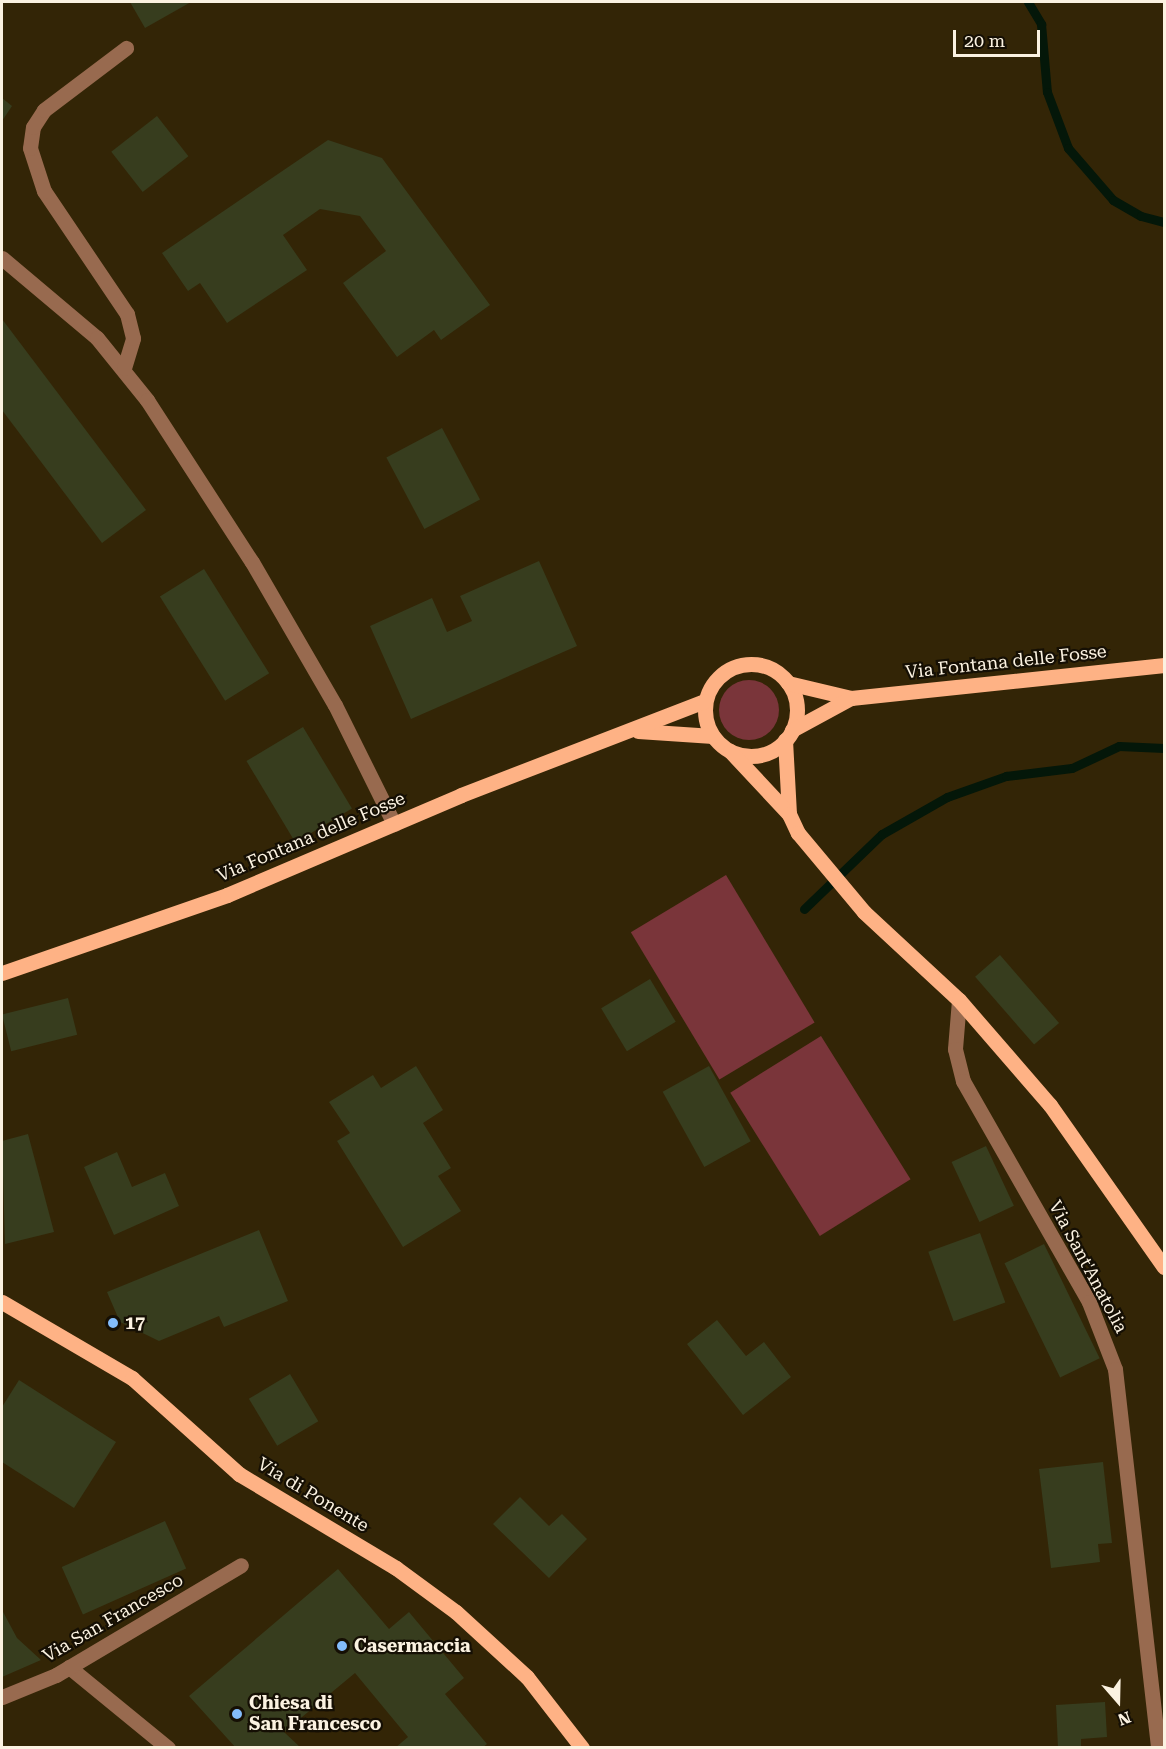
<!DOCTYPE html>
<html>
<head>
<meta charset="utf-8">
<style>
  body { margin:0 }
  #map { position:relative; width:1166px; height:1749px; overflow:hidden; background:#332506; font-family:"Roboto Serif",serif }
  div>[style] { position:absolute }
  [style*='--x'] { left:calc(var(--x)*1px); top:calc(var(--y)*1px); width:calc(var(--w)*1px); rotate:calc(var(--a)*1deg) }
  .green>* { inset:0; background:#7a353a; transform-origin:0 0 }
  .round { border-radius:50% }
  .stream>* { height:9px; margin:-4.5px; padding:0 4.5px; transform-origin:4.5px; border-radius:4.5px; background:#041709 }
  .building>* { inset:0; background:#373d1e; transform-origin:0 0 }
  .minor>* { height:15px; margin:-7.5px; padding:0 7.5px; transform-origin:7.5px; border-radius:7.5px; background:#986a4f }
  .major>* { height:15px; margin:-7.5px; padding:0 7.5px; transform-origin:7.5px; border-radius:7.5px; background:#feb285 }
  .major>.ring { margin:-7.5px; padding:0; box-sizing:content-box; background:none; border:15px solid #feb285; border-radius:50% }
  .dots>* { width:16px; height:16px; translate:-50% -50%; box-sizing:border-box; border:3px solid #150f04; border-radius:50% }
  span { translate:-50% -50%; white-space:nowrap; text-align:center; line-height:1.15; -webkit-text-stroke:4.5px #150f04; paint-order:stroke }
  .street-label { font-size:18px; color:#fbf2e1 }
  .poi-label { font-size:18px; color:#fbf2e1; font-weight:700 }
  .left { translate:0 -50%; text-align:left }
  .frame { position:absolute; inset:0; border:3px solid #fbf2e1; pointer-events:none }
  .north { position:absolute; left:1088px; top:1671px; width:60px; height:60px; -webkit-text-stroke:4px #150f04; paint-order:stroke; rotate:160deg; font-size:16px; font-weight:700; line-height:24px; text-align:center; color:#fbf2e1 }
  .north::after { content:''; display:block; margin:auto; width:21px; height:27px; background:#fbf2e1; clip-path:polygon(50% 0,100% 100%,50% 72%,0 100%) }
  .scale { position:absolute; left:953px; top:30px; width:87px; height:27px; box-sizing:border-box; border:3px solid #fbf2e1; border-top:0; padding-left:8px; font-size:18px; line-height:21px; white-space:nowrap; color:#fbf2e1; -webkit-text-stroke:4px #150f04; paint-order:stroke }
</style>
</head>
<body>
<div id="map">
  <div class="green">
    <i class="round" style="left:719px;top:680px;width:60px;height:60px"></i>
    <i style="left:726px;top:875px;width:172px;height:111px;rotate:59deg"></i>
    <i style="left:821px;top:1036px;width:169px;height:107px;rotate:58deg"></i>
  </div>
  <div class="stream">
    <i style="--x:1028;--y:2;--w:26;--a:59"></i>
    <i style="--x:1041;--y:24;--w:68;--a:85"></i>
    <i style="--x:1047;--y:92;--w:60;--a:69.4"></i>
    <i style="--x:1068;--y:148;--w:69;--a:49.1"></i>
    <i style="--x:1113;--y:200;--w:32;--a:30"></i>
    <i style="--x:1141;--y:216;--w:24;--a:15"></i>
    <i style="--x:804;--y:909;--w:108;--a:-43.9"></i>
    <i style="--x:882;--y:834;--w:75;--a:-29.6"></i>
    <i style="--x:947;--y:797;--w:63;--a:-19.6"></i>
    <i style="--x:1006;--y:776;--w:66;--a:-6.9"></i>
    <i style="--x:1072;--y:768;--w:52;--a:-25.1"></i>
    <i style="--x:1119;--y:746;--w:45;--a:2.5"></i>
  </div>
  <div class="building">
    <i style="clip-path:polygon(130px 2px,191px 2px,145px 28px)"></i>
    <i style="clip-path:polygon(2px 98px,12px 106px,2px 121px)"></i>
    <i style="left:157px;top:116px;width:51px;height:58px;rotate:52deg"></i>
    <i style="clip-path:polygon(328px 140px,382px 158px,490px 305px,441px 340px,434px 330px,397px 357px,343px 283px,386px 251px,360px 216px,320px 209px,283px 235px,307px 270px,227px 323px,200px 283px,188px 291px,162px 253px)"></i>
    <i style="clip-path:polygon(2px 319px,146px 510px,102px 543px,2px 410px)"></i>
    <i style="left:442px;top:428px;width:81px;height:63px;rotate:62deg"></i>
    <i style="clip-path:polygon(539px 561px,577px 646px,411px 719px,370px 626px,432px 598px,447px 632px,472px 621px,460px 596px)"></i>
    <i style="left:204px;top:569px;width:123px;height:52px;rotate:58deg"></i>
    <i style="left:303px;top:727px;width:95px;height:66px;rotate:59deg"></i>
    <i style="left:1000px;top:955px;width:90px;height:33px;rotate:49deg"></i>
    <i style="left:650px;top:979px;width:50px;height:57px;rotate:59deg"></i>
    <i style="left:68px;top:998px;width:38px;height:68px;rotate:76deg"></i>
    <i style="clip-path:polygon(416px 1066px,443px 1110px,423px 1123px,451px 1168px,438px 1176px,461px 1211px,403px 1247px,337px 1141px,350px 1133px,329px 1102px,373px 1075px,381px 1088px)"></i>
    <i style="left:709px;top:1066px;width:86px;height:53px;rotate:61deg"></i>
    <i style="clip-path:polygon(28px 1134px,54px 1232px,5px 1244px,2px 1141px)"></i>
    <i style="left:986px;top:1146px;width:66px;height:38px;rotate:65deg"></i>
    <i style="clip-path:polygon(117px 1152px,132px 1187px,165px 1173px,179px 1206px,114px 1235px,84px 1167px)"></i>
    <i style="clip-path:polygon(259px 1230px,288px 1301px,224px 1327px,219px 1316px,159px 1341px,120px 1322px,107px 1292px)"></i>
    <i style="left:980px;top:1233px;width:74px;height:55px;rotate:70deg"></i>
    <i style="left:1044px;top:1244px;width:127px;height:44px;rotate:64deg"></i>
    <i style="clip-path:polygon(717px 1320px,746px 1356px,764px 1342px,791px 1377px,743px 1415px,687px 1344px)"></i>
    <i style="left:290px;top:1374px;width:55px;height:48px;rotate:59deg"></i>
    <i style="clip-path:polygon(19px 1380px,116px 1442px,74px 1508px,2px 1462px,2px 1407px)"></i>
    <i style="clip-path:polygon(1103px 1462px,1112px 1543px,1098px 1544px,1100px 1562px,1051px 1568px,1039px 1469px)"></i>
    <i style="clip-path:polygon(520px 1497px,549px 1526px,562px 1514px,587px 1539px,549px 1578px,493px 1524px)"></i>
    <i style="left:165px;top:1521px;width:52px;height:113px;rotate:66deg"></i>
    <i style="clip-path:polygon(338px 1569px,389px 1629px,409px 1612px,464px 1678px,445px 1694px,487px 1744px,482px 1748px,395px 1748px,408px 1737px,355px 1673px,284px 1732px,301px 1748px,236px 1748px,189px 1696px)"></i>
    <i style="clip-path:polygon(2px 1610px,17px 1638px,41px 1660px,2px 1677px)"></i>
    <i style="clip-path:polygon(1105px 1702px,1107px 1737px,1081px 1739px,1081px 1748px,1058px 1748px,1056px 1705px)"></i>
  </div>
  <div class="minor">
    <i style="--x:2;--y:258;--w:124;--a:40.1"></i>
    <i style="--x:97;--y:338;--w:80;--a:51.1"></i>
    <i style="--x:147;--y:400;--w:193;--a:57.1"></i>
    <i style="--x:252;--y:562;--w:165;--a:59.9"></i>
    <i style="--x:335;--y:705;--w:133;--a:63.6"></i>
    <i style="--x:124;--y:368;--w:31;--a:-73"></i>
    <i style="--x:133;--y:338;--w:25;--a:-104"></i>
    <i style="--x:127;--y:314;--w:148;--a:-124"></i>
    <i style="--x:44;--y:191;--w:45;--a:-108"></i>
    <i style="--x:30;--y:148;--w:21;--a:-82"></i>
    <i style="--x:33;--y:127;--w:20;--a:-57"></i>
    <i style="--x:44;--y:110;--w:103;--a:-37.1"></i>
    <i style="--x:959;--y:1000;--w:49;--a:94.7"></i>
    <i style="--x:955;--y:1049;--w:33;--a:76"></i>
    <i style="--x:963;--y:1081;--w:254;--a:60.3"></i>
    <i style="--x:1089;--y:1302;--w:72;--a:68.8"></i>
    <i style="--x:1115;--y:1369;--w:381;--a:83.5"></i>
    <i style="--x:69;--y:1667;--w:128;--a:39.3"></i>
    <i style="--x:2;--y:1697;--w:58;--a:-22.2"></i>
    <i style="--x:56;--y:1675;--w:215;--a:-30.7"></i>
  </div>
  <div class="major">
    <i class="ring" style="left:705px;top:664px;width:77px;height:77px"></i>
    <i style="--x:788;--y:683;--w:65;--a:13.4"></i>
    <i style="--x:851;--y:698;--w:315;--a:-6"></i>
    <i style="--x:792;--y:730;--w:67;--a:-28.5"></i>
    <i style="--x:638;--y:731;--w:75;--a:3.8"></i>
    <i style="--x:785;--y:740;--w:74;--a:86.9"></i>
    <i style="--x:730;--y:751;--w:86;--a:46.9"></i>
    <i style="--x:789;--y:814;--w:21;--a:65"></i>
    <i style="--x:798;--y:833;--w:103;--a:50.1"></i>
    <i style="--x:864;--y:912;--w:129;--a:42.8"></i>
    <i style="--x:959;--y:1000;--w:139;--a:49.1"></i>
    <i style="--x:1050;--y:1105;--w:198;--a:54.9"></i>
    <i style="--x:2;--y:973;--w:238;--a:-19.1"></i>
    <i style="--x:227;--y:895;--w:254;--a:-23.1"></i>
    <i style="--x:461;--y:795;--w:261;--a:-21.1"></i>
    <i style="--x:2;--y:1302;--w:151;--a:30.3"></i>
    <i style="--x:132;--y:1378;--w:144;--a:41.9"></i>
    <i style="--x:239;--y:1474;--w:183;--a:30.9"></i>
    <i style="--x:396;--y:1568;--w:74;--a:36.3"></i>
    <i style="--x:456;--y:1612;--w:96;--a:42.5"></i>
    <i style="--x:527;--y:1677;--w:90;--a:52.2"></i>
  </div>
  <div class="dots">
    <i style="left:113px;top:1323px;background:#83bcfb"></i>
    <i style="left:342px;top:1646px;background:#83bcfb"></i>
    <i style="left:237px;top:1714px;background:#83bcfb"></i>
  </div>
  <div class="street-label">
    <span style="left:1006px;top:662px;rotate:-6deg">Via Fontana delle Fosse</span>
    <span style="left:311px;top:837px;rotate:-23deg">Via Fontana delle Fosse</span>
    <span style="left:1088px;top:1267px;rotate:62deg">Via Sant'Anatolia</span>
    <span style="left:313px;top:1495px;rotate:31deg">Via di Ponente</span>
    <span style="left:113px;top:1618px;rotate:-30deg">Via San Francesco</span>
  </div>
  <div class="poi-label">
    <span class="left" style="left:125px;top:1323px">17</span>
    <span class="left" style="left:354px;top:1646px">Casermaccia</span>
    <span class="left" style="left:249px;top:1714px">Chiesa di<br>San Francesco</span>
  </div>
  <div class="frame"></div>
  <div class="north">N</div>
  <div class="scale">20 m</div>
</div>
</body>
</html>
